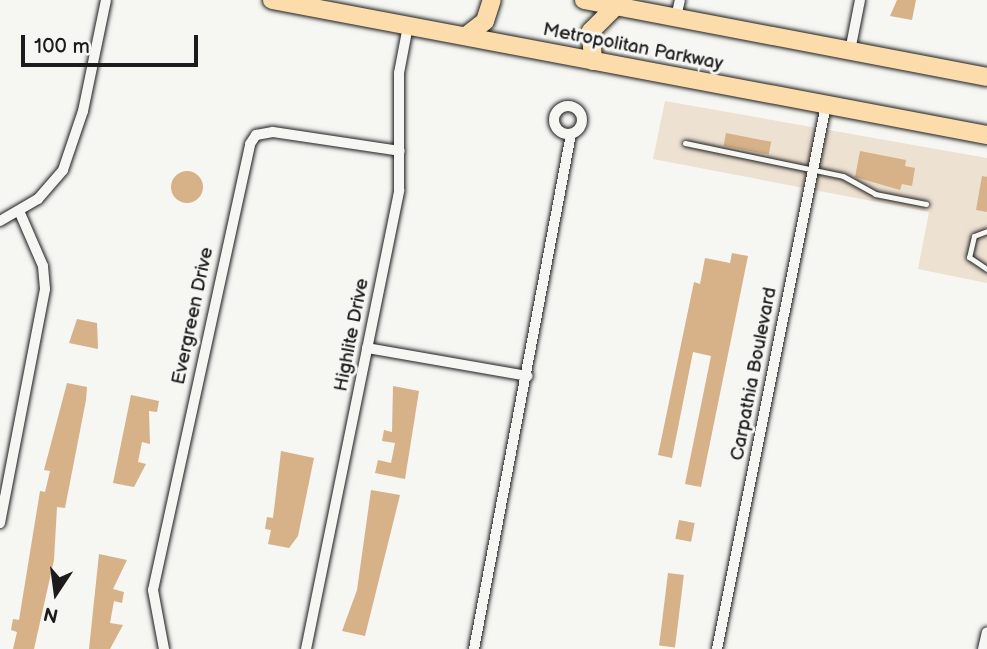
<!DOCTYPE html>
<html>
<head>
<meta charset="utf-8">
<style>
  body { margin:0 }
  #map { position:relative; width:987px; height:649px; overflow:hidden; background:#f6f6f2; font-family:"Balsamiq Sans",sans-serif }
  div>[style] { position:absolute }
  [style*='--x'] { left:calc(var(--x)*1px); top:calc(var(--y)*1px); width:calc(var(--w)*1px); rotate:calc(var(--a)*1deg) }
  .built>* { inset:0; background:#ede1d2 }
  .building>* { inset:0; background:#d7b188; transform-origin:0 0 }
  .round { border-radius:50% }
  .roads { filter:drop-shadow(0 0 2px #1c1c1c) drop-shadow(0 0 2px #1c1c1c) }
  .lane>* { height:5px; margin:-2.5px; padding:0 2.5px; transform-origin:2.5px; border-radius:2.5px; background:#f6f6f2 }
  .street>* { height:10px; margin:-5px; padding:0 5px; transform-origin:5px; border-radius:5px; background:#f6f6f2 }
  .street>.ring { margin:-5px; padding:0; box-sizing:content-box; background:none; border:10px solid #f6f6f2; border-radius:50% }
  .primary>* { height:18px; margin:-9px; padding:0 9px; transform-origin:9px; border-radius:9px; background:#fddcac }
  span { translate:-50% -50%; white-space:nowrap; text-align:center; line-height:1.15; -webkit-text-stroke:6px #f6f6f2; paint-order:stroke }
  .street-label { font-size:19px; color:#1c1c1c }
  .north { position:absolute; left:21px; top:558px; width:70px; height:70px; -webkit-text-stroke:5px #f6f6f2; paint-order:stroke; rotate:193deg; font-size:19px; font-weight:700; line-height:28px; text-align:center; color:#1c1c1c }
  .north::after { content:''; display:block; margin:auto; width:24px; height:32px; background:#1c1c1c; clip-path:polygon(50% 0,100% 100%,50% 72%,0 100%) }
  .scale { position:absolute; left:21px; top:35px; width:177px; height:32px; box-sizing:border-box; border:4px solid #1c1c1c; border-top:0; padding-left:9px; font-size:21px; line-height:24px; white-space:nowrap; color:#1c1c1c; -webkit-text-stroke:5px #f6f6f2; paint-order:stroke }
</style>
</head>
<body>
<div id="map">
  <div class="built">
    <i style="clip-path:polygon(665px 101px,987px 158px,987px 283px,918px 269px,929px 212px,653px 159px)"></i>
  </div>
  <div class="building">
    <i style="clip-path:polygon(897px 0,916px 0,912px 20px,890px 16px)"></i>
    <i style="left:726px;top:133px;width:46px;height:13px;rotate:11deg"></i>
    <i style="clip-path:polygon(860px 151px,906px 160px,905px 166px,915px 168px,912px 186px,902px 184px,900px 190px,855px 177px)"></i>
    <i class="round" style="left:171px;top:171px;width:32px;height:32px"></i>
    <i style="clip-path:polygon(982px 176px,987px 177px,987px 212px,976px 210px)"></i>
    <i style="clip-path:polygon(732px 253px,748px 256px,701px 487px,685px 484px,711px 356px,693px 352px,672px 458px,658px 455px,694px 282px,700px 284px,705px 258px,730px 263px)"></i>
    <i style="clip-path:polygon(77px 319px,97px 323px,98px 349px,69px 343px)"></i>
    <i style="clip-path:polygon(67px 383px,87px 387px,86px 400px,65px 508px,57px 507px,54px 560px,34px 649px,13px 649px,17px 632px,11px 630px,13px 619px,19px 620px,40px 491px,45px 492px,50px 471px,44px 470px)"></i>
    <i style="clip-path:polygon(393px 386px,419px 391px,405px 479px,375px 473px,378px 460px,391px 463px,395px 443px,382px 441px,384px 430px,392px 432px)"></i>
    <i style="clip-path:polygon(131px 395px,159px 401px,157px 412px,149px 411px,150px 444px,142px 442px,138px 462px,146px 464px,134px 487px,113px 483px)"></i>
    <i style="clip-path:polygon(281px 451px,314px 458px,298px 536px,289px 548px,268px 544px,271px 530px,265px 529px,267px 517px,273px 518px)"></i>
    <i style="clip-path:polygon(371px 490px,400px 495px,365px 636px,342px 631px,357px 590px)"></i>
    <i style="left:679px;top:520px;width:16px;height:19px;rotate:11deg"></i>
    <i style="clip-path:polygon(99px 554px,127px 560px,113px 589px,124px 592px,122px 603px,114px 601px,110px 623px,123px 625px,110px 649px,89px 649px)"></i>
    <i style="left:668px;top:573px;width:16px;height:73px;rotate:7deg"></i>
  </div>
  <div class="roads">
    <div class="lane">
      <i style="--x:685;--y:143;--w:161;--a:11.8"></i>
      <i style="--x:843;--y:176;--w:37;--a:29"></i>
      <i style="--x:875;--y:194;--w:52;--a:11.1"></i>
      <i style="--x:987;--y:231;--w:14;--a:159"></i>
      <i style="--x:974;--y:236;--w:22;--a:103"></i>
      <i style="--x:969;--y:257;--w:22;--a:34"></i>
    </div>
    <div class="street">
      <i style="--x:676;--y:17;--w:17;--a:-77"></i>
      <i style="--x:850;--y:51;--w:52;--a:-78.9"></i>
      <i class="ring" style="left:554px;top:106px;width:18px;height:18px"></i>
      <i style="--x:0;--y:221;--w:44;--a:-30.1"></i>
      <i style="--x:38;--y:199;--w:38;--a:-49"></i>
      <i style="--x:63;--y:170;--w:62;--a:-71.3"></i>
      <i style="--x:83;--y:111;--w:113;--a:-78.3"></i>
      <i style="--x:367;--y:348;--w:163;--a:9.9"></i>
      <i style="--x:0;--y:523;--w:238;--a:-79.1"></i>
      <i style="--x:45;--y:289;--w:23;--a:-95"></i>
      <i style="--x:43;--y:266;--w:58;--a:-113.5"></i>
      <i style="--x:164;--y:649;--w:60;--a:-100.6"></i>
      <i style="--x:153;--y:590;--w:456;--a:-77.7"></i>
      <i style="--x:250;--y:144;--w:11;--a:-56"></i>
      <i style="--x:256;--y:135;--w:17;--a:-10"></i>
      <i style="--x:273;--y:132;--w:128;--a:8.5"></i>
      <i style="--x:306;--y:649;--w:468;--a:-78.5"></i>
      <i style="--x:399;--y:190;--w:117;--a:-90"></i>
      <i style="--x:399;--y:73;--w:48;--a:-79.2"></i>
      <i style="--x:474;--y:649;--w:524;--a:-79.33"></i>
      <i style="--x:717;--y:649;--w:555;--a:-78.67"></i>
      <i style="--x:983;--y:649;--w:17;--a:-77"></i>
    </div>
    <div class="primary">
      <i style="--x:272;--y:0;--w:728;--a:10.69"></i>
      <i style="--x:584;--y:0;--w:410;--a:10.8"></i>
      <i style="--x:466;--y:36;--w:24;--a:-38"></i>
      <i style="--x:485;--y:21;--w:22;--a:-72"></i>
      <i style="--x:593;--y:61;--w:30;--a:-94"></i>
      <i style="--x:591;--y:31;--w:35;--a:-45"></i>
    </div>
  </div>
  <div class="street-label">
    <span style="left:633px;top:47px;rotate:11deg">Metropolitan Parkway</span>
    <span style="left:193px;top:316px;rotate:-78deg">Evergreen Drive</span>
    <span style="left:352px;top:335px;rotate:-79deg">Highlite Drive</span>
    <span style="left:754px;top:374px;rotate:-79deg">Carpathia Boulevard</span>
  </div>
  <div class="north">N</div>
  <div class="scale">100 m</div>
</div>
</body>
</html>
